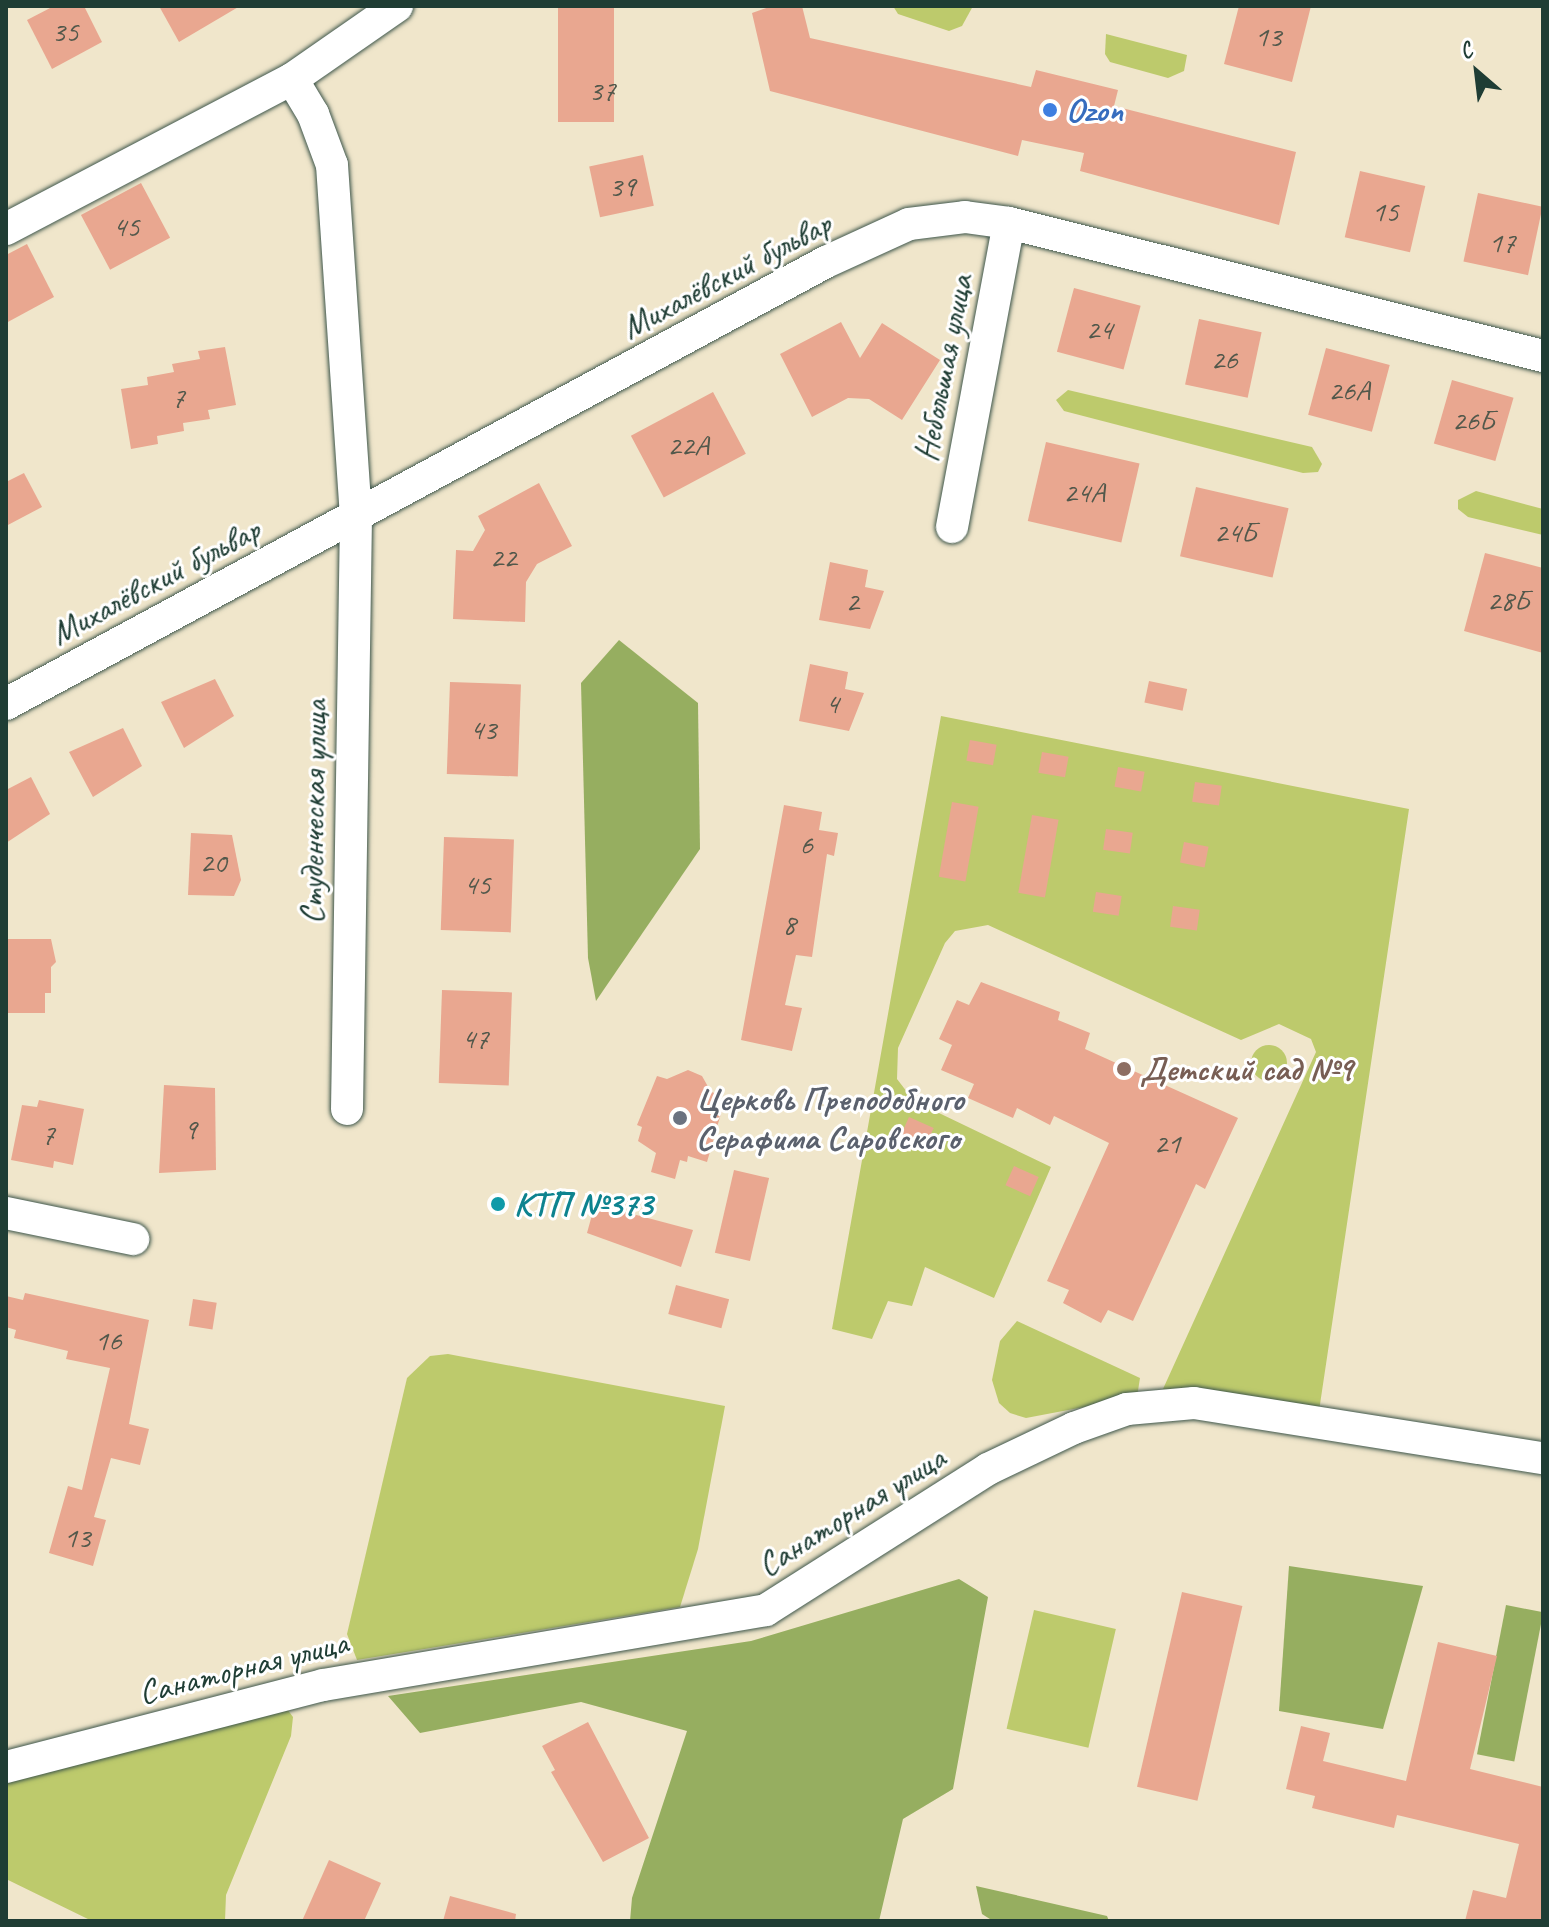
<!DOCTYPE html>
<html>
<head>
<meta charset="utf-8">
<style>
  body { margin:0 }
  #map { position:relative; width:1549px; height:1927px; overflow:hidden; background:#f0e6cb; font-family:Caveat,sans-serif }
  div>[style] { position:absolute }
  [style*='--x'] { left:calc(var(--x)*1px); top:calc(var(--y)*1px); width:calc(var(--w)*1px); rotate:calc(var(--a)*1deg) }
  .green>* { inset:0; background:#bdca6c; transform-origin:0 0 }
  .round { border-radius:50% }
  .forest>* { inset:0; background:#96ae60; transform-origin:0 0 }
  .building>* { inset:0; background:#e9a790; transform-origin:0 0 }
  .roads { filter:drop-shadow(0 0 2px #3e564b) drop-shadow(0 0 2px #3e564b) }
  .street>* { height:32px; margin:-16px; padding:0 16px; transform-origin:16px; border-radius:16px; background:#fff }
  .dots>* { width:22px; height:22px; translate:-50% -50%; box-sizing:border-box; border:4px solid #fff; border-radius:50% }
  span { translate:-50% -50%; white-space:nowrap; text-align:center; line-height:1.15; -webkit-text-stroke:6px #fff; paint-order:stroke }
  .number-label { font-size:30px; color:#52584b }
  .number-label span { -webkit-text-stroke-width:0 }
  .shop-label { font-size:34px; color:#366cbe; font-weight:700 }
  .left { translate:0 -50%; text-align:left }
  .street-label { font-size:34px; color:#1f3d34 }
  .education-label { font-size:34px; color:#785e54; font-weight:700 }
  .worship-label { font-size:34px; color:#5b616d; font-weight:700 }
  .culture-label { font-size:34px; color:#0d838f; font-weight:700 }
  .frame { position:absolute; inset:0; border:8px solid #1f3d34; pointer-events:none }
  .north { position:absolute; left:1437px; top:32px; width:80px; height:80px; -webkit-text-stroke:6px #fff; paint-order:stroke; rotate:332deg; font-size:22px; font-weight:700; line-height:32px; text-align:center; color:#1f3d34 }
  .north::after { content:''; display:block; margin:auto; width:28px; height:36px; background:#1f3d34; clip-path:polygon(50% 0,100% 100%,50% 72%,0 100%) }
</style>
</head>
<body>
<div id="map">
  <div class="green">
    <i style="clip-path:polygon(893px 6px,973px 6px,962px 26px,949px 31px,898px 14px)"></i>
    <i style="clip-path:polygon(1106px 34px,1187px 55px,1184px 71px,1168px 78px,1110px 62px,1105px 54px)"></i>
    <i style="clip-path:polygon(1068px 390px,1312px 447px,1322px 464px,1318px 472px,1303px 473px,1064px 411px,1056px 400px)"></i>
    <i style="clip-path:polygon(1476px 491px,1543px 509px,1543px 535px,1468px 517px,1458px 509px,1458px 500px)"></i>
    <i style="clip-path:polygon(941px 716px,1409px 809px,1319px 1411px,1163px 1389px,1316px 1052px,1311px 1039px,1279px 1024px,1241px 1040px,988px 925px,955px 931px,945px 943px,898px 1048px,897px 1079px,914px 1101px,1051px 1167px,994px 1298px,925px 1267px,912px 1306px,888px 1301px,872px 1339px,832px 1329px)"></i>
    <i class="round" style="left:1251px;top:1045px;width:36px;height:36px"></i>
    <i style="clip-path:polygon(1017px 1321px,1140px 1378px,1137px 1397px,1026px 1418px,1010px 1413px,999px 1403px,992px 1380px,1000px 1341px)"></i>
    <i style="clip-path:polygon(448px 1354px,725px 1406px,698px 1549px,680px 1607px,357px 1660px,347px 1634px,407px 1378px,430px 1356px)"></i>
    <i style="left:1034px;top:1610px;width:84px;height:122px;rotate:13deg"></i>
    <i style="clip-path:polygon(287px 1709px,293px 1717px,291px 1736px,226px 1895px,225px 1921px,92px 1921px,6px 1879px,6px 1777px)"></i>
  </div>
  <div class="forest">
    <i style="clip-path:polygon(619px 640px,698px 703px,700px 849px,596px 1001px,588px 958px,581px 683px)"></i>
    <i style="clip-path:polygon(1289px 1566px,1423px 1586px,1383px 1729px,1279px 1711px)"></i>
    <i style="clip-path:polygon(959px 1579px,988px 1597px,953px 1789px,903px 1819px,879px 1921px,630px 1921px,632px 1898px,687px 1731px,581px 1702px,420px 1733px,388px 1696px,751px 1641px)"></i>
    <i style="left:1506px;top:1605px;width:38px;height:152px;rotate:11deg"></i>
    <i style="clip-path:polygon(976px 1886px,1107px 1916px,1109px 1921px,993px 1921px,982px 1914px)"></i>
  </div>
  <div class="building">
    <i style="clip-path:polygon(54px 6px,84px 6px,102px 42px,52px 69px,27px 20px)"></i>
    <i style="clip-path:polygon(159px 6px,240px 6px,179px 42px)"></i>
    <i style="left:558px;top:6px;width:56px;height:116px"></i>
    <i style="clip-path:polygon(772px 6px,802px 6px,810px 38px,1031px 87px,1036px 70px,1118px 90px,1114px 106px,1296px 152px,1279px 225px,1080px 171px,1084px 153px,1022px 140px,1018px 156px,770px 91px,752px 13px)"></i>
    <i style="clip-path:polygon(1239px 6px,1311px 6px,1292px 82px,1224px 64px)"></i>
    <i style="left:643px;top:155px;width:52px;height:55px;rotate:78deg"></i>
    <i style="left:1360px;top:171px;width:67px;height:68px;rotate:13deg"></i>
    <i style="left:141px;top:183px;width:62px;height:68px;rotate:62deg"></i>
    <i style="left:1478px;top:193px;width:66px;height:70px;rotate:12deg"></i>
    <i style="clip-path:polygon(27px 244px,54px 297px,6px 323px,6px 255px)"></i>
    <i style="left:1074px;top:288px;width:69px;height:66px;rotate:15deg"></i>
    <i style="left:1199px;top:319px;width:64px;height:67px;rotate:12deg"></i>
    <i style="clip-path:polygon(841px 322px,860px 358px,882px 323px,940px 360px,902px 420px,869px 399px,848px 398px,812px 417px,780px 354px)"></i>
    <i style="clip-path:polygon(225px 347px,236px 405px,208px 410px,210px 419px,183px 423px,184px 431px,157px 436px,158px 444px,131px 449px,121px 389px,148px 385px,147px 377px,174px 372px,172px 364px,200px 359px,198px 351px)"></i>
    <i style="left:1326px;top:348px;width:66px;height:69px;rotate:15deg"></i>
    <i style="left:1452px;top:380px;width:64px;height:66px;rotate:16deg"></i>
    <i style="left:713px;top:392px;width:70px;height:93px;rotate:62deg"></i>
    <i style="left:1046px;top:442px;width:96px;height:81px;rotate:13deg"></i>
    <i style="clip-path:polygon(24px 473px,42px 507px,6px 526px,6px 482px)"></i>
    <i style="clip-path:polygon(539px 483px,572px 546px,537px 564px,526px 582px,525px 622px,453px 619px,456px 550px,473px 551px,485px 530px,478px 516px)"></i>
    <i style="left:1196px;top:487px;width:95px;height:71px;rotate:13deg"></i>
    <i style="clip-path:polygon(1485px 553px,1543px 568px,1543px 653px,1464px 631px)"></i>
    <i style="clip-path:polygon(830px 562px,868px 570px,865px 587px,884px 591px,870px 629px,819px 620px)"></i>
    <i style="clip-path:polygon(810px 664px,848px 672px,845px 689px,864px 693px,849px 731px,799px 721px)"></i>
    <i style="clip-path:polygon(215px 679px,234px 716px,184px 748px,161px 702px)"></i>
    <i style="left:1149px;top:681px;width:39px;height:22px;rotate:12deg"></i>
    <i style="left:450px;top:682px;width:71px;height:92px;rotate:2deg"></i>
    <i style="clip-path:polygon(123px 728px,142px 766px,93px 797px,69px 752px)"></i>
    <i style="left:970px;top:740px;width:27px;height:21px;rotate:10deg"></i>
    <i style="left:1042px;top:752px;width:27px;height:21px;rotate:10deg"></i>
    <i style="left:1118px;top:767px;width:27px;height:20px;rotate:10deg"></i>
    <i style="clip-path:polygon(31px 777px,50px 814px,6px 843px,6px 790px)"></i>
    <i style="left:1195px;top:782px;width:27px;height:20px;rotate:8deg"></i>
    <i style="left:952px;top:802px;width:27px;height:76px;rotate:10deg"></i>
    <i style="clip-path:polygon(784px 805px,822px 812px,819px 830px,838px 833px,834px 856px,827px 854px,812px 957px,796px 955px,785px 1005px,802px 1008px,792px 1051px,741px 1040px)"></i>
    <i style="left:1032px;top:815px;width:27px;height:79px;rotate:10deg"></i>
    <i style="left:1106px;top:829px;width:27px;height:21px;rotate:8deg"></i>
    <i style="clip-path:polygon(191px 833px,232px 835px,241px 880px,234px 896px,188px 895px)"></i>
    <i style="left:444px;top:837px;width:70px;height:93px;rotate:2deg"></i>
    <i style="left:1184px;top:842px;width:25px;height:21px;rotate:11deg"></i>
    <i style="left:1096px;top:892px;width:26px;height:20px;rotate:9deg"></i>
    <i style="left:1173px;top:906px;width:27px;height:21px;rotate:8deg"></i>
    <i style="clip-path:polygon(6px 939px,51px 939px,56px 962px,51px 967px,51px 993px,45px 993px,45px 1013px,6px 1013px)"></i>
    <i style="clip-path:polygon(981px 982px,1060px 1012px,1058px 1020px,1090px 1033px,1085px 1049px,1238px 1118px,1205px 1189px,1196px 1184px,1133px 1321px,1108px 1310px,1101px 1323px,1063px 1303px,1069px 1290px,1047px 1281px,1109px 1143px,1054px 1116px,1050px 1125px,1017px 1108px,1013px 1118px,968px 1098px,974px 1084px,941px 1070px,952px 1045px,939px 1039px,957px 1000px,969px 1005px)"></i>
    <i style="left:442px;top:990px;width:70px;height:93px;rotate:2deg"></i>
    <i style="clip-path:polygon(688px 1070px,702px 1076px,711px 1092px,722px 1095px,718px 1109px,722px 1110px,707px 1162px,688px 1156px,687px 1162px,680px 1160px,675px 1179px,651px 1172px,656px 1153px,638px 1141px,642px 1127px,637px 1125px,657px 1076px,667px 1079px)"></i>
    <i style="clip-path:polygon(164px 1085px,215px 1088px,216px 1170px,159px 1173px)"></i>
    <i style="clip-path:polygon(39px 1100px,84px 1109px,73px 1165px,54px 1161px,53px 1168px,11px 1160px,22px 1105px,37px 1107px)"></i>
    <i style="left:909px;top:1117px;width:27px;height:21px;rotate:24deg"></i>
    <i style="left:1014px;top:1166px;width:27px;height:21px;rotate:24deg"></i>
    <i style="left:734px;top:1170px;width:36px;height:85px;rotate:13deg"></i>
    <i style="clip-path:polygon(595px 1204px,693px 1230px,681px 1267px,587px 1233px)"></i>
    <i style="left:676px;top:1285px;width:55px;height:30px;rotate:15deg"></i>
    <i style="clip-path:polygon(25px 1293px,149px 1320px,129px 1424px,149px 1429px,140px 1465px,111px 1458px,94px 1517px,106px 1520px,93px 1566px,49px 1553px,68px 1486px,82px 1490px,110px 1368px,66px 1359px,68px 1351px,14px 1338px,16px 1330px,6px 1327px,6px 1296px,23px 1300px)"></i>
    <i style="left:193px;top:1299px;width:24px;height:27px;rotate:9deg"></i>
    <i style="left:1182px;top:1592px;width:62px;height:200px;rotate:13deg"></i>
    <i style="clip-path:polygon(1438px 1642px,1497px 1656px,1470px 1769px,1543px 1787px,1543px 1921px,1465px 1921px,1473px 1890px,1506px 1898px,1519px 1844px,1397px 1815px,1394px 1828px,1312px 1808px,1315px 1796px,1286px 1789px,1301px 1726px,1330px 1733px,1323px 1761px,1406px 1781px)"></i>
    <i style="clip-path:polygon(588px 1722px,649px 1838px,603px 1862px,551px 1772px,555px 1770px,542px 1746px)"></i>
    <i style="clip-path:polygon(329px 1860px,381px 1883px,364px 1921px,302px 1921px)"></i>
    <i style="clip-path:polygon(450px 1896px,516px 1914px,515px 1921px,443px 1921px)"></i>
  </div>
  <div class="roads">
    <div class="street">
      <i style="--x:292;--y:79;--w:41;--a:59"></i>
      <i style="--x:313;--y:114;--w:54;--a:69.6"></i>
      <i style="--x:332;--y:165;--w:353;--a:86.1"></i>
      <i style="--x:356;--y:517;--w:592;--a:90.87"></i>
      <i style="--x:6;--y:229;--w:323;--a:-27.7"></i>
      <i style="--x:292;--y:79;--w:128;--a:-34.8"></i>
      <i style="--x:952;--y:527;--w:309;--a:-79.4"></i>
      <i style="--x:6;--y:704;--w:932;--a:-28.33"></i>
      <i style="--x:826;--y:262;--w:91;--a:-24.6"></i>
      <i style="--x:909;--y:224;--w:56;--a:-7.1"></i>
      <i style="--x:965;--y:217;--w:44;--a:7.8"></i>
      <i style="--x:1009;--y:223;--w:550;--a:13.99"></i>
      <i style="--x:6;--y:1213;--w:130;--a:11.6"></i>
      <i style="--x:6;--y:1767;--w:327;--a:-14.5"></i>
      <i style="--x:323;--y:1685;--w:449;--a:-9.6"></i>
      <i style="--x:766;--y:1610;--w:263;--a:-32.4"></i>
      <i style="--x:988;--y:1469;--w:95;--a:-25.5"></i>
      <i style="--x:1074;--y:1428;--w:56;--a:-19.7"></i>
      <i style="--x:1127;--y:1409;--w:67;--a:-5.1"></i>
      <i style="--x:1194;--y:1403;--w:353;--a:9"></i>
    </div>
  </div>
  <div class="dots">
    <i style="left:1050px;top:110px;background:#3f7fe0"></i>
    <i style="left:1124px;top:1069px;background:#8d6e63"></i>
    <i style="left:680px;top:1118px;background:#6b7280"></i>
    <i style="left:498px;top:1204px;background:#0f9aa8"></i>
  </div>
  <div class="number-label">
    <span style="left:65px;top:31px">35</span>
    <span style="left:1268px;top:36px">13</span>
    <span style="left:602px;top:90px">37</span>
    <span style="left:622px;top:186px">39</span>
    <span style="left:1385px;top:211px">15</span>
    <span style="left:126px;top:226px">45</span>
    <span style="left:1502px;top:242px">17</span>
    <span style="left:1099px;top:329px">24</span>
    <span style="left:1224px;top:359px">26</span>
    <span style="left:1349px;top:390px">26А</span>
    <span style="left:178px;top:397px">7</span>
    <span style="left:1473px;top:420px">26Б</span>
    <span style="left:688px;top:445px">22А</span>
    <span style="left:1084px;top:492px">24А</span>
    <span style="left:1235px;top:532px">24Б</span>
    <span style="left:503px;top:557px">22</span>
    <span style="left:1508px;top:600px">28Б</span>
    <span style="left:852px;top:601px">2</span>
    <span style="left:832px;top:703px">4</span>
    <span style="left:483px;top:729px">43</span>
    <span style="left:806px;top:844px">6</span>
    <span style="left:213px;top:862px">20</span>
    <span style="left:477px;top:884px">45</span>
    <span style="left:789px;top:924px">8</span>
    <span style="left:475px;top:1038px">47</span>
    <span style="left:190px;top:1129px">9</span>
    <span style="left:48px;top:1134px">7</span>
    <span style="left:1167px;top:1143px">21</span>
    <span style="left:108px;top:1340px">16</span>
    <span style="left:77px;top:1537px">13</span>
  </div>
  <div class="shop-label">
    <span class="left" style="left:1066px;top:110px">Ozon</span>
  </div>
  <div class="street-label">
    <span style="left:726px;top:275px;rotate:-28deg">Михалёвский бульвар</span>
    <span style="left:943px;top:368px;rotate:-79deg">Небольшая улица</span>
    <span style="left:155px;top:581px;rotate:-28deg">Михалёвский бульвар</span>
    <span style="left:313px;top:812px;rotate:-89deg">Студенческая улица</span>
    <span style="left:851px;top:1511px;rotate:-32deg">Санаторная улица</span>
    <span style="left:243px;top:1667px;rotate:-14deg">Санаторная улица</span>
  </div>
  <div class="education-label">
    <span class="left" style="left:1140px;top:1069px">Детский сад №9</span>
  </div>
  <div class="worship-label">
    <span class="left" style="left:696px;top:1118px">Церковь Преподобного<br>Серафима Саровского</span>
  </div>
  <div class="culture-label">
    <span class="left" style="left:514px;top:1204px">КТП №373</span>
  </div>
  <div class="frame"></div>
  <div class="north">С</div>
</div>
</body>
</html>
